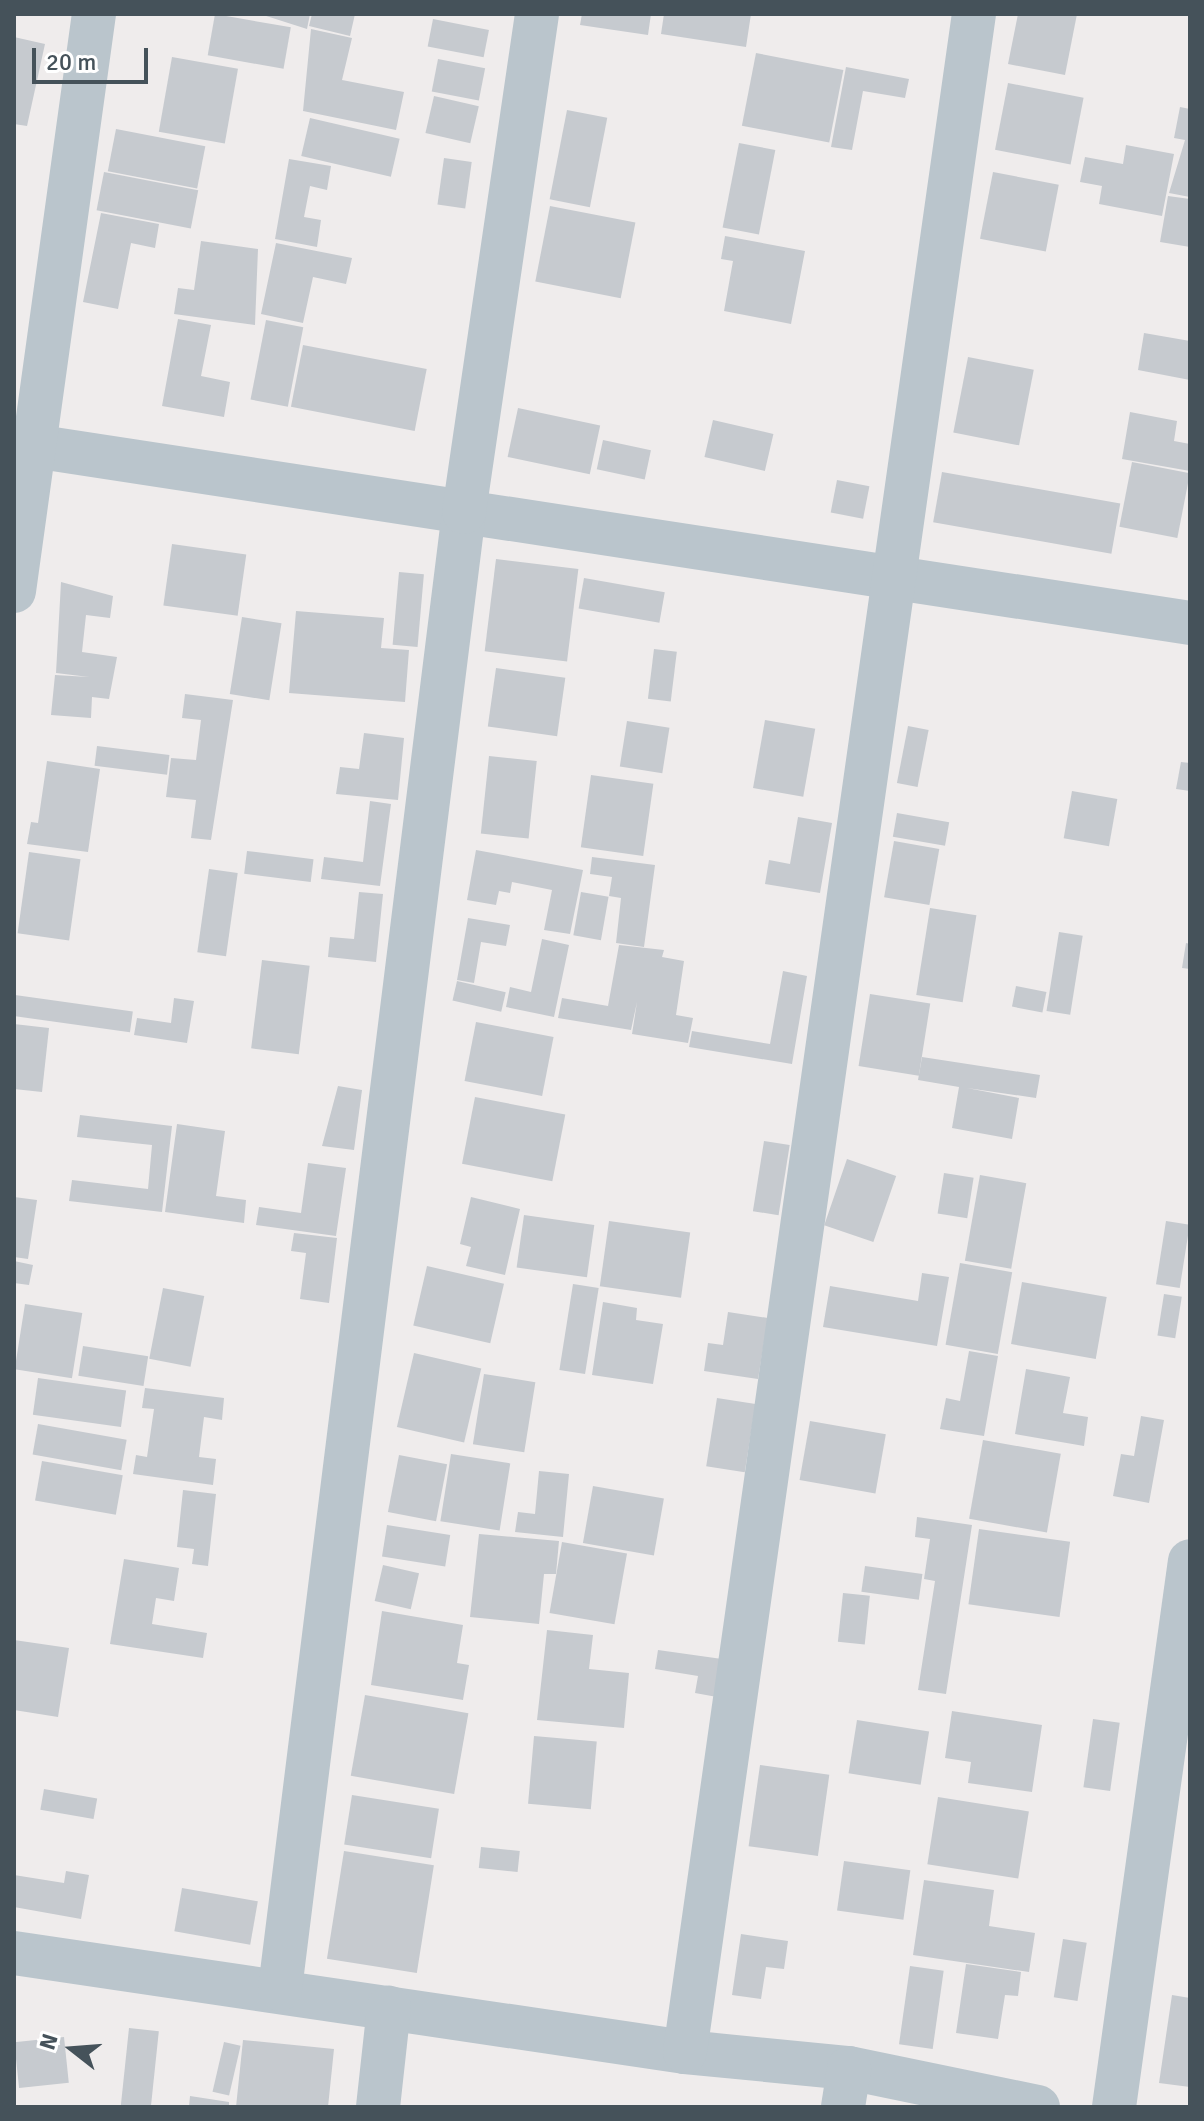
<!DOCTYPE html>
<html>
<head>
<meta charset="utf-8">
<style>
  body { margin:0 }
  #map { position:relative; width:1204px; height:2121px; overflow:hidden; background:#efecec; font-family:Signika,sans-serif }
  div>[style] { position:absolute }
  [style*='--x'] { left:calc(var(--x)*1px); top:calc(var(--y)*1px); width:calc(var(--w)*1px); rotate:calc(var(--a)*1deg) }
  .building>* { inset:0; background:#c6cacf; transform-origin:0 0 }
  .minor>* { height:44px; margin:-22px; padding:0 22px; transform-origin:22px; border-radius:22px; background:#bac5cc }
  span { translate:-50% -50%; white-space:nowrap; text-align:center; line-height:1.15; -webkit-text-stroke:7px #fff; paint-order:stroke }
  .frame { position:absolute; inset:0; border:16px solid #45525a; pointer-events:none }
  .north { position:absolute; left:32px; top:2009px; width:80px; height:80px; -webkit-text-stroke:6px #fff; paint-order:stroke; rotate:287deg; font-size:22px; font-weight:700; line-height:32px; text-align:center; color:#45525a }
  .north::after { content:''; display:block; margin:auto; width:28px; height:36px; background:#45525a; clip-path:polygon(50% 0,100% 100%,50% 72%,0 100%) }
  .scale { position:absolute; left:32px; top:48px; width:116px; height:36px; box-sizing:border-box; border:4px solid #45525a; border-top:0; padding-left:10px; font-size:24px; line-height:28px; white-space:nowrap; color:#45525a; -webkit-text-stroke:6px #fff; paint-order:stroke }
</style>
</head>
<body>
<div id="map">
  <div class="building">
    <i style="left:215px;top:14px;width:77px;height:42px;rotate:10deg"></i>
    <i style="clip-path:polygon(260px 14px,310px 14px,307px 29px)"></i>
    <i style="clip-path:polygon(312px 14px,355px 14px,350px 36px,309px 26px)"></i>
    <i style="clip-path:polygon(582px 14px,651px 14px,648px 35px,580px 25px)"></i>
    <i style="clip-path:polygon(664px 14px,751px 14px,746px 47px,661px 34px)"></i>
    <i style="clip-path:polygon(1018px 14px,1077px 14px,1065px 75px,1008px 64px)"></i>
    <i style="left:433px;top:19px;width:57px;height:28px;rotate:11deg"></i>
    <i style="clip-path:polygon(311px 29px,352px 38px,342px 80px,404px 92px,396px 130px,303px 111px)"></i>
    <i style="clip-path:polygon(14px 37px,45px 44px,27px 126px,14px 124px)"></i>
    <i style="left:756px;top:53px;width:89px;height:74px;rotate:11deg"></i>
    <i style="left:172px;top:57px;width:67px;height:76px;rotate:10deg"></i>
    <i style="left:438px;top:59px;width:48px;height:33px;rotate:11deg"></i>
    <i style="clip-path:polygon(846px 67px,909px 79px,905px 98px,863px 91px,852px 150px,831px 147px)"></i>
    <i style="left:1008px;top:83px;width:77px;height:68px;rotate:11deg"></i>
    <i style="left:434px;top:96px;width:46px;height:38px;rotate:13deg"></i>
    <i style="clip-path:polygon(1180px 107px,1190px 109px,1190px 197px,1169px 193px,1185px 140px,1174px 138px)"></i>
    <i style="left:567px;top:110px;width:41px;height:91px;rotate:11deg"></i>
    <i style="left:310px;top:118px;width:92px;height:39px;rotate:13deg"></i>
    <i style="left:116px;top:129px;width:91px;height:43px;rotate:11deg"></i>
    <i style="left:739px;top:143px;width:37px;height:86px;rotate:11deg"></i>
    <i style="clip-path:polygon(1126px 145px,1174px 154px,1162px 216px,1099px 204px,1102px 186px,1080px 182px,1085px 157px,1123px 164px)"></i>
    <i style="left:444px;top:158px;width:28px;height:47px;rotate:8deg"></i>
    <i style="clip-path:polygon(289px 159px,331px 166px,327px 190px,310px 186px,304px 217px,321px 220px,317px 247px,275px 239px)"></i>
    <i style="left:104px;top:172px;width:96px;height:39px;rotate:11deg"></i>
    <i style="left:993px;top:172px;width:67px;height:68px;rotate:11deg"></i>
    <i style="clip-path:polygon(1168px 196px,1190px 199px,1190px 247px,1160px 242px)"></i>
    <i style="left:550px;top:206px;width:87px;height:77px;rotate:11deg"></i>
    <i style="clip-path:polygon(101px 213px,159px 224px,155px 248px,131px 243px,118px 309px,83px 302px)"></i>
    <i style="clip-path:polygon(725px 236px,805px 251px,791px 324px,724px 311px,733px 261px,721px 259px)"></i>
    <i style="clip-path:polygon(201px 241px,258px 249px,255px 325px,174px 314px,178px 288px,194px 290px)"></i>
    <i style="clip-path:polygon(276px 243px,352px 258px,346px 284px,313px 277px,303px 323px,261px 314px)"></i>
    <i style="clip-path:polygon(178px 319px,211px 325px,201px 376px,230px 382px,224px 417px,162px 406px)"></i>
    <i style="left:266px;top:320px;width:38px;height:81px;rotate:11deg"></i>
    <i style="clip-path:polygon(1144px 333px,1190px 341px,1190px 380px,1138px 370px)"></i>
    <i style="left:303px;top:345px;width:126px;height:63px;rotate:11deg"></i>
    <i style="left:968px;top:357px;width:67px;height:77px;rotate:11deg"></i>
    <i style="left:518px;top:408px;width:84px;height:50px;rotate:12deg"></i>
    <i style="clip-path:polygon(1130px 412px,1177px 421px,1174px 441px,1190px 444px,1190px 471px,1122px 459px)"></i>
    <i style="left:713px;top:420px;width:62px;height:38px;rotate:13deg"></i>
    <i style="left:603px;top:440px;width:49px;height:30px;rotate:12deg"></i>
    <i style="left:1132px;top:462px;width:59px;height:66px;rotate:11deg"></i>
    <i style="left:942px;top:472px;width:181px;height:51px;rotate:10deg"></i>
    <i style="left:837px;top:480px;width:33px;height:33px;rotate:11deg"></i>
    <i style="left:172px;top:544px;width:75px;height:62px;rotate:8deg"></i>
    <i style="left:496px;top:559px;width:83px;height:93px;rotate:7deg"></i>
    <i style="left:399px;top:572px;width:25px;height:73px;rotate:5deg"></i>
    <i style="left:584px;top:578px;width:82px;height:31px;rotate:10deg"></i>
    <i style="clip-path:polygon(61px 582px,113px 596px,110px 618px,86px 615px,82px 652px,117px 657px,109px 699px,92px 697px,91px 718px,51px 715px,55px 675px,89px 677px,56px 673px)"></i>
    <i style="clip-path:polygon(296px 611px,384px 618px,381px 648px,409px 650px,405px 702px,289px 693px)"></i>
    <i style="left:242px;top:617px;width:40px;height:78px;rotate:9deg"></i>
    <i style="left:654px;top:649px;width:23px;height:50px;rotate:7deg"></i>
    <i style="left:496px;top:668px;width:70px;height:59px;rotate:8deg"></i>
    <i style="clip-path:polygon(185px 694px,233px 700px,211px 840px,191px 838px,196px 800px,166px 797px,171px 758px,196px 760px,201px 720px,182px 718px)"></i>
    <i style="left:765px;top:720px;width:51px;height:69px;rotate:10deg"></i>
    <i style="left:627px;top:721px;width:43px;height:46px;rotate:9deg"></i>
    <i style="left:908px;top:726px;width:21px;height:58px;rotate:11deg"></i>
    <i style="clip-path:polygon(364px 733px,404px 738px,398px 800px,336px 794px,340px 767px,359px 769px)"></i>
    <i style="left:97px;top:746px;width:73px;height:20px;rotate:7deg"></i>
    <i style="left:489px;top:756px;width:48px;height:78px;rotate:6deg"></i>
    <i style="clip-path:polygon(47px 761px,100px 769px,88px 852px,27px 844px,31px 822px,38px 823px)"></i>
    <i style="clip-path:polygon(1181px 762px,1190px 763px,1190px 791px,1176px 789px)"></i>
    <i style="left:591px;top:775px;width:63px;height:73px;rotate:8deg"></i>
    <i style="left:1072px;top:791px;width:46px;height:48px;rotate:10deg"></i>
    <i style="clip-path:polygon(370px 801px,391px 804px,380px 886px,321px 879px,324px 857px,363px 862px)"></i>
    <i style="left:897px;top:813px;width:53px;height:24px;rotate:10deg"></i>
    <i style="clip-path:polygon(798px 817px,832px 823px,820px 893px,765px 884px,769px 860px,790px 864px)"></i>
    <i style="left:894px;top:841px;width:46px;height:57px;rotate:10deg"></i>
    <i style="clip-path:polygon(476px 850px,583px 870px,570px 934px,544px 930px,552px 890px,512px 882px,510px 893px,499px 891px,496px 905px,467px 900px)"></i>
    <i style="left:247px;top:851px;width:67px;height:23px;rotate:7deg"></i>
    <i style="left:29px;top:852px;width:52px;height:82px;rotate:8deg"></i>
    <i style="clip-path:polygon(592px 857px,655px 865px,644px 947px,616px 943px,621px 898px,609px 896px,612px 877px,590px 874px)"></i>
    <i style="left:209px;top:869px;width:29px;height:84px;rotate:8deg"></i>
    <i style="clip-path:polygon(359px 892px,383px 894px,376px 962px,328px 957px,330px 937px,354px 939px)"></i>
    <i style="left:581px;top:892px;width:28px;height:44px;rotate:10deg"></i>
    <i style="left:930px;top:908px;width:47px;height:88px;rotate:9deg"></i>
    <i style="clip-path:polygon(468px 918px,510px 925px,506px 946px,481px 942px,474px 983px,457px 980px)"></i>
    <i style="left:1059px;top:932px;width:24px;height:80px;rotate:9deg"></i>
    <i style="clip-path:polygon(542px 939px,569px 945px,554px 1017px,506px 1007px,510px 987px,531px 992px)"></i>
    <i style="clip-path:polygon(1186px 943px,1190px 944px,1190px 969px,1182px 968px)"></i>
    <i style="clip-path:polygon(619px 945px,664px 950px,662px 957px,684px 961px,676px 1015px,693px 1018px,688px 1043px,632px 1034px,637px 1002px,631px 1030px,558px 1018px,562px 998px,608px 1006px)"></i>
    <i style="left:262px;top:960px;width:48px;height:89px;rotate:7deg"></i>
    <i style="clip-path:polygon(783px 971px,807px 976px,792px 1064px,689px 1047px,692px 1031px,770px 1044px)"></i>
    <i style="left:457px;top:981px;width:50px;height:20px;rotate:13deg"></i>
    <i style="left:1016px;top:986px;width:31px;height:21px;rotate:11deg"></i>
    <i style="left:870px;top:994px;width:61px;height:73px;rotate:9deg"></i>
    <i style="left:15px;top:995px;width:119px;height:21px;rotate:8deg"></i>
    <i style="clip-path:polygon(174px 998px,194px 1001px,187px 1043px,134px 1035px,137px 1018px,171px 1023px)"></i>
    <i style="left:476px;top:1022px;width:79px;height:60px;rotate:11deg"></i>
    <i style="clip-path:polygon(14px 1024px,49px 1028px,42px 1092px,14px 1089px)"></i>
    <i style="clip-path:polygon(922px 1057px,1040px 1075px,1036px 1098px,967px 1088px,1019px 1098px,1012px 1139px,952px 1128px,959px 1087px,918px 1080px)"></i>
    <i style="clip-path:polygon(338px 1086px,362px 1090px,354px 1150px,322px 1146px)"></i>
    <i style="left:475px;top:1097px;width:92px;height:68px;rotate:11deg"></i>
    <i style="clip-path:polygon(80px 1115px,172px 1126px,162px 1212px,69px 1201px,72px 1180px,148px 1189px,152px 1145px,77px 1137px)"></i>
    <i style="clip-path:polygon(177px 1124px,225px 1131px,216px 1196px,246px 1200px,244px 1223px,165px 1212px)"></i>
    <i style="left:764px;top:1141px;width:26px;height:71px;rotate:9deg"></i>
    <i style="left:847px;top:1159px;width:52px;height:70px;rotate:19deg"></i>
    <i style="clip-path:polygon(308px 1163px,346px 1168px,336px 1236px,256px 1225px,259px 1207px,301px 1213px)"></i>
    <i style="left:944px;top:1173px;width:30px;height:41px;rotate:9deg"></i>
    <i style="left:980px;top:1175px;width:47px;height:87px;rotate:10deg"></i>
    <i style="clip-path:polygon(14px 1197px,37px 1200px,28px 1259px,14px 1257px)"></i>
    <i style="clip-path:polygon(471px 1197px,520px 1209px,505px 1275px,466px 1266px,471px 1247px,460px 1244px)"></i>
    <i style="left:524px;top:1215px;width:71px;height:53px;rotate:8deg"></i>
    <i style="left:609px;top:1221px;width:82px;height:66px;rotate:8deg"></i>
    <i style="left:1166px;top:1221px;width:24px;height:64px;rotate:9deg"></i>
    <i style="clip-path:polygon(294px 1233px,337px 1238px,329px 1303px,300px 1299px,306px 1253px,291px 1251px)"></i>
    <i style="clip-path:polygon(14px 1261px,33px 1265px,29px 1285px,14px 1283px)"></i>
    <i style="left:960px;top:1263px;width:53px;height:83px;rotate:10deg"></i>
    <i style="left:427px;top:1266px;width:79px;height:61px;rotate:13deg"></i>
    <i style="clip-path:polygon(922px 1273px,949px 1277px,937px 1346px,823px 1327px,830px 1286px,918px 1301px)"></i>
    <i style="left:1022px;top:1282px;width:86px;height:63px;rotate:10deg"></i>
    <i style="left:573px;top:1284px;width:26px;height:87px;rotate:9deg"></i>
    <i style="left:163px;top:1288px;width:42px;height:72px;rotate:11deg"></i>
    <i style="left:1164px;top:1294px;width:18px;height:42px;rotate:9deg"></i>
    <i style="clip-path:polygon(603px 1302px,637px 1308px,636px 1320px,663px 1324px,653px 1384px,592px 1375px)"></i>
    <i style="left:25px;top:1304px;width:58px;height:66px;rotate:9deg"></i>
    <i style="clip-path:polygon(728px 1312px,768px 1318px,758px 1379px,704px 1371px,708px 1343px,723px 1345px)"></i>
    <i style="left:83px;top:1346px;width:66px;height:30px;rotate:9deg"></i>
    <i style="clip-path:polygon(969px 1351px,998px 1356px,984px 1436px,940px 1429px,946px 1398px,960px 1401px)"></i>
    <i style="left:414px;top:1353px;width:69px;height:76px;rotate:13deg"></i>
    <i style="clip-path:polygon(1026px 1369px,1070px 1377px,1063px 1413px,1088px 1417px,1084px 1446px,1015px 1434px)"></i>
    <i style="left:484px;top:1374px;width:52px;height:71px;rotate:9deg"></i>
    <i style="left:38px;top:1378px;width:89px;height:37px;rotate:8deg"></i>
    <i style="clip-path:polygon(145px 1388px,224px 1398px,222px 1420px,204px 1417px,199px 1457px,216px 1459px,213px 1485px,133px 1474px,136px 1455px,147px 1457px,154px 1409px,142px 1408px)"></i>
    <i style="left:717px;top:1398px;width:39px;height:69px;rotate:9deg"></i>
    <i style="clip-path:polygon(1141px 1416px,1164px 1420px,1149px 1503px,1113px 1496px,1121px 1454px,1134px 1456px)"></i>
    <i style="left:810px;top:1421px;width:77px;height:60px;rotate:10deg"></i>
    <i style="left:38px;top:1424px;width:90px;height:31px;rotate:10deg"></i>
    <i style="left:983px;top:1440px;width:79px;height:80px;rotate:10deg"></i>
    <i style="left:451px;top:1454px;width:60px;height:68px;rotate:9deg"></i>
    <i style="left:399px;top:1455px;width:49px;height:58px;rotate:11deg"></i>
    <i style="left:42px;top:1461px;width:82px;height:40px;rotate:10deg"></i>
    <i style="clip-path:polygon(539px 1471px,569px 1474px,563px 1537px,515px 1532px,518px 1512px,535px 1514px)"></i>
    <i style="left:593px;top:1486px;width:72px;height:58px;rotate:10deg"></i>
    <i style="clip-path:polygon(183px 1490px,216px 1494px,208px 1566px,192px 1564px,194px 1549px,177px 1547px)"></i>
    <i style="clip-path:polygon(917px 1517px,972px 1525px,946px 1694px,918px 1690px,935px 1581px,924px 1579px,930px 1539px,915px 1537px)"></i>
    <i style="left:387px;top:1525px;width:64px;height:32px;rotate:9deg"></i>
    <i style="left:979px;top:1529px;width:92px;height:76px;rotate:8deg"></i>
    <i style="clip-path:polygon(479px 1534px,559px 1541px,556px 1574px,544px 1574px,539px 1624px,470px 1617px)"></i>
    <i style="left:562px;top:1542px;width:66px;height:72px;rotate:10deg"></i>
    <i style="clip-path:polygon(124px 1559px,179px 1568px,174px 1601px,156px 1598px,152px 1624px,207px 1633px,203px 1658px,110px 1644px)"></i>
    <i style="left:383px;top:1565px;width:37px;height:37px;rotate:13deg"></i>
    <i style="left:865px;top:1566px;width:58px;height:26px;rotate:8deg"></i>
    <i style="left:843px;top:1593px;width:27px;height:49px;rotate:6deg"></i>
    <i style="clip-path:polygon(382px 1611px,463px 1625px,457px 1663px,469px 1665px,463px 1700px,371px 1685px)"></i>
    <i style="clip-path:polygon(547px 1630px,593px 1635px,589px 1669px,629px 1673px,624px 1728px,537px 1720px)"></i>
    <i style="clip-path:polygon(14px 1640px,69px 1648px,58px 1717px,14px 1710px)"></i>
    <i style="clip-path:polygon(658px 1650px,722px 1659px,717px 1697px,695px 1693px,698px 1676px,655px 1669px)"></i>
    <i style="left:365px;top:1695px;width:105px;height:82px;rotate:10deg"></i>
    <i style="clip-path:polygon(952px 1711px,1042px 1725px,1032px 1792px,968px 1783px,971px 1762px,945px 1758px)"></i>
    <i style="left:1093px;top:1719px;width:27px;height:69px;rotate:8deg"></i>
    <i style="left:857px;top:1720px;width:73px;height:54px;rotate:9deg"></i>
    <i style="left:534px;top:1736px;width:63px;height:68px;rotate:5deg"></i>
    <i style="left:760px;top:1765px;width:70px;height:82px;rotate:8deg"></i>
    <i style="left:44px;top:1789px;width:54px;height:21px;rotate:10deg"></i>
    <i style="left:352px;top:1795px;width:88px;height:50px;rotate:9deg"></i>
    <i style="left:938px;top:1797px;width:92px;height:68px;rotate:9deg"></i>
    <i style="left:481px;top:1847px;width:39px;height:21px;rotate:6deg"></i>
    <i style="left:344px;top:1851px;width:91px;height:109px;rotate:9deg"></i>
    <i style="left:844px;top:1861px;width:67px;height:50px;rotate:8deg"></i>
    <i style="clip-path:polygon(66px 1871px,89px 1875px,81px 1919px,14px 1907px,14px 1875px,64px 1883px)"></i>
    <i style="clip-path:polygon(924px 1880px,994px 1890px,989px 1926px,1035px 1933px,1029px 1972px,913px 1955px)"></i>
    <i style="left:182px;top:1888px;width:77px;height:44px;rotate:10deg"></i>
    <i style="clip-path:polygon(741px 1934px,788px 1941px,784px 1969px,766px 1967px,761px 1999px,732px 1995px)"></i>
    <i style="left:1063px;top:1939px;width:24px;height:59px;rotate:9deg"></i>
    <i style="clip-path:polygon(966px 1964px,1021px 1972px,1018px 1996px,1005px 1995px,998px 2039px,956px 2033px)"></i>
    <i style="left:910px;top:1966px;width:34px;height:79px;rotate:8deg"></i>
    <i style="clip-path:polygon(1172px 1995px,1190px 1998px,1190px 2087px,1159px 2083px)"></i>
    <i style="left:129px;top:2028px;width:30px;height:79px;rotate:6deg"></i>
    <i style="left:64px;top:2037px;width:46px;height:50px;rotate:84deg"></i>
    <i style="clip-path:polygon(243px 2040px,334px 2049px,328px 2107px,236px 2107px)"></i>
    <i style="left:224px;top:2042px;width:17px;height:51px;rotate:13deg"></i>
    <i style="clip-path:polygon(190px 2096px,229px 2102px,229px 2107px,189px 2107px)"></i>
  </div>
  <div class="minor">
    <i style="--x:14;--y:443;--w:1190;--a:8.7"></i>
    <i style="--x:14;--y:591;--w:583;--a:-82.11"></i>
    <i style="--x:14;--y:1953;--w:678;--a:8.39"></i>
    <i style="--x:685;--y:2052;--w:165;--a:5.6"></i>
    <i style="--x:849;--y:2068;--w:193;--a:11.7"></i>
    <i style="--x:280;--y:1989;--w:1488;--a:-82.9"></i>
    <i style="--x:464;--y:512;--w:503;--a:-81.66"></i>
    <i style="--x:685;--y:2052;--w:2058;--a:-81.93"></i>
    <i style="--x:378;--y:2107;--w:100;--a:-83.7"></i>
    <i style="--x:843;--y:2107;--w:39;--a:-81"></i>
    <i style="--x:1114;--y:2107;--w:551;--a:-82.08"></i>
  </div>
  <div class="frame"></div>
  <div class="north">N</div>
  <div class="scale">20 m</div>
</div>
</body>
</html>
